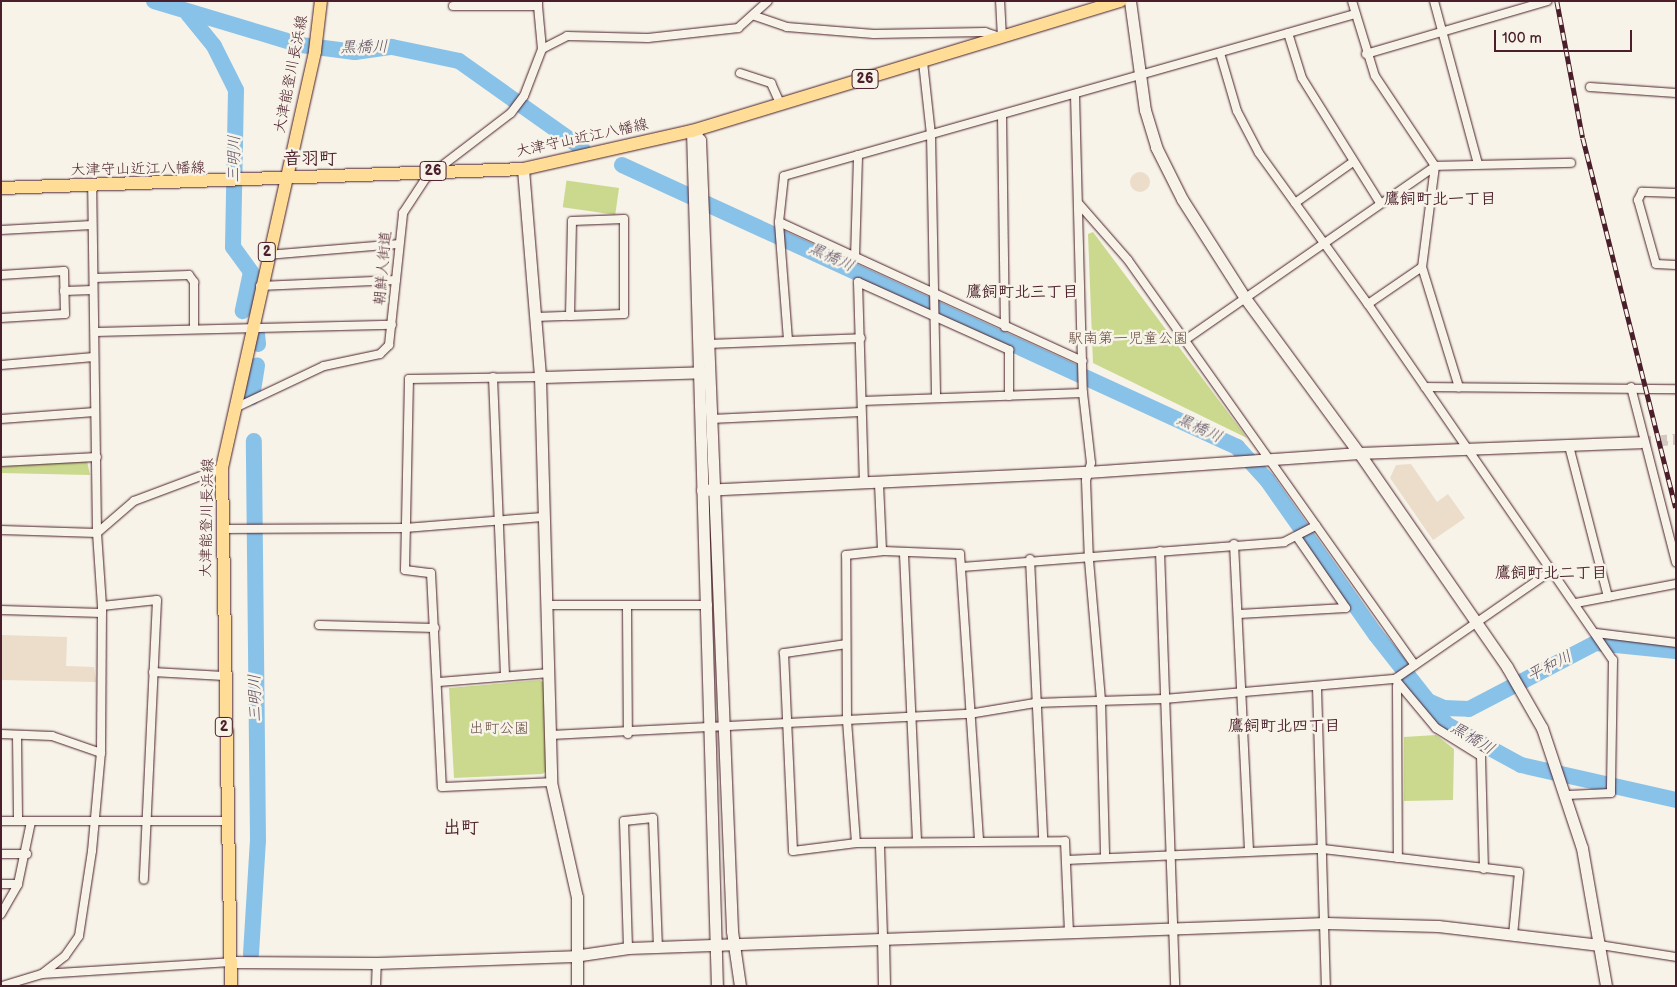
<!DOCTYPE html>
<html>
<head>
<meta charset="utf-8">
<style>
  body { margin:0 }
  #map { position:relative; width:1677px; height:987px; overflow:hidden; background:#f7f3e8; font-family:"Balsamiq Sans","Klee One",sans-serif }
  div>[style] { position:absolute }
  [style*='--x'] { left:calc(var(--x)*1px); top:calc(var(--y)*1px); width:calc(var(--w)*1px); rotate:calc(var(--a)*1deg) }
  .built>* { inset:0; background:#ebddc9 }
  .round { border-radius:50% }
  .green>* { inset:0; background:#cad98d; transform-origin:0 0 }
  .river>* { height:16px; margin:-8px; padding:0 8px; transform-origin:8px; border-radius:8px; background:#89c2e8 }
  .secondary-tunnel>* { height:11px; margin-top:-5.5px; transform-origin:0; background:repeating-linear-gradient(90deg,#d4c9c2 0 11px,transparent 0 16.5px) }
  .roads { filter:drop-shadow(0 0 1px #4a1f2b) drop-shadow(0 0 1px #4a1f2b) }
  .street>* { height:8px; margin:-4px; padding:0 4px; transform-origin:4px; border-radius:4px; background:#f7f3e8 }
  .secondary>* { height:11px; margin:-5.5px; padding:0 5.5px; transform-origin:5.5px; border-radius:5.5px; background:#f7f3e8 }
  .primary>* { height:12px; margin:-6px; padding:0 6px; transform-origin:6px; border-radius:6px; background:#ffdd96 }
  .rail>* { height:4.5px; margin-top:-2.25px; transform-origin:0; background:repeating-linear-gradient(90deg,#f7f3e8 0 8px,#4a1f2b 0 16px); box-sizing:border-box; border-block:1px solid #4a1f2b }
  span { translate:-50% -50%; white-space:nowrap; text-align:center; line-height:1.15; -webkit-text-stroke:5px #f7f3e8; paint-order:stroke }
  .shield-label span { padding:1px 4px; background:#f7f3e8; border:1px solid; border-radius:4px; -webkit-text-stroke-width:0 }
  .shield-label { font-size:14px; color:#4a1f2b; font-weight:700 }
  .street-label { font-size:15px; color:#4a1f2b }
  .park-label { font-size:15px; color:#6a4e44 }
  .water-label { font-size:16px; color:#5d5064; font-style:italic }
  .neighbourhood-label { font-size:16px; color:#4a1f2b; font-weight:700 }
  .quarter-label { font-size:18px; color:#4a1f2b; font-weight:700 }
  .frame { position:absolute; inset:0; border:2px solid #4a1f2b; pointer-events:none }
  .scale { position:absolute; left:1494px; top:30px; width:138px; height:22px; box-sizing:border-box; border:2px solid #4a1f2b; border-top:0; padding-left:6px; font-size:15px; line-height:18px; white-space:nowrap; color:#4a1f2b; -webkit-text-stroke:4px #f7f3e8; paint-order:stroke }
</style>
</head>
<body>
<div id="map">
  <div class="built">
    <i class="round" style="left:1130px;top:172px;width:20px;height:20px"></i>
    <i style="clip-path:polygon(1411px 464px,1437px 502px,1448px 494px,1465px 518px,1433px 540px,1390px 478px,1396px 465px)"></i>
    <i style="clip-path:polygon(1px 635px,67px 637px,66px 666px,94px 667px,96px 682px,1px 680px)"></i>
  </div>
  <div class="green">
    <i style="left:619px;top:188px;width:27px;height:53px;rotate:98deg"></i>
    <i style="clip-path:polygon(1093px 232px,1247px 438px,1093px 363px,1088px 234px)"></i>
    <i style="clip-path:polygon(87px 461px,90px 475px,1px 473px,1px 467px)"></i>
    <i style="clip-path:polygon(540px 680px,547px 685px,549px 770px,542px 774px,454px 778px,449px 688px)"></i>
    <i style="clip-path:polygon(1436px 735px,1454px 749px,1453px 800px,1404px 801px,1404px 737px)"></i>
  </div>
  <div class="river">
    <i style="--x:154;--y:1;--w:153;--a:16.7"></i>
    <i style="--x:301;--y:45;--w:54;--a:7.4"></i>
    <i style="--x:355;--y:52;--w:37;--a:-8"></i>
    <i style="--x:392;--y:47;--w:68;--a:11.8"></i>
    <i style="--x:459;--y:61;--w:151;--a:35.3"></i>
    <i style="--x:188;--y:14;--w:41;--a:50.9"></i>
    <i style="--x:214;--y:46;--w:49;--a:63.4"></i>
    <i style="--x:236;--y:90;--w:157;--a:91.1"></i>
    <i style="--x:233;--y:247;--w:31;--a:54"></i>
    <i style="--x:251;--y:272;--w:40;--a:102"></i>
    <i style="--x:622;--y:165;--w:677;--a:24.63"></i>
    <i style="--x:1237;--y:447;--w:45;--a:47.7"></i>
    <i style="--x:1267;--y:480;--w:189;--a:54.9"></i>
    <i style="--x:1376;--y:635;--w:113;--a:51.8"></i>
    <i style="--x:1446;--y:724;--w:85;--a:28.7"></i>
    <i style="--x:1521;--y:765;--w:159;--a:12.7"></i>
    <i style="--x:257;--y:334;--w:10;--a:84"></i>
    <i style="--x:252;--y:397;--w:32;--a:-81"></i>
    <i style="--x:1428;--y:701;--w:17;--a:24"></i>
    <i style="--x:1444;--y:708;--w:25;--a:2"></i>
    <i style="--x:1469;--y:709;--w:143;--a:-27.5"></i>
    <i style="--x:1596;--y:643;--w:80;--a:5.7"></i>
    <i style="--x:251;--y:954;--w:113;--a:-86.5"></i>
    <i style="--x:258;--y:841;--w:400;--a:-90.6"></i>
  </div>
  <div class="secondary-tunnel">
    <i style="--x:1640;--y:442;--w:36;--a:-5"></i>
  </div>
  <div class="roads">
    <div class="street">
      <i style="--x:1352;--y:1;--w:78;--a:73"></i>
      <i style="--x:1375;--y:76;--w:108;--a:56.3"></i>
      <i style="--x:1435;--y:166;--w:102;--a:97.3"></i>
      <i style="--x:1422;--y:267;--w:126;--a:72.9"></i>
      <i style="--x:1434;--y:1;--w:169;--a:74.9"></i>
      <i style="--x:453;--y:6;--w:85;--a:0"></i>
      <i style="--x:538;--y:6;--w:5;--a:-90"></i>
      <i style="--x:538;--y:6;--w:43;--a:84.7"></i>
      <i style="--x:755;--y:16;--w:34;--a:19"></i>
      <i style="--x:787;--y:27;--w:87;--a:4.6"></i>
      <i style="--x:874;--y:34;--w:111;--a:-1"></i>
      <i style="--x:985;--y:32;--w:18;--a:19"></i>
      <i style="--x:1002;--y:38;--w:37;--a:-93"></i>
      <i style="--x:1288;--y:33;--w:47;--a:72.7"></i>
      <i style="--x:1302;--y:78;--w:147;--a:58"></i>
      <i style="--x:1220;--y:53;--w:60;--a:73.7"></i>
      <i style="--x:1237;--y:111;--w:47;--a:62.4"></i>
      <i style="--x:1259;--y:153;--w:186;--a:54.2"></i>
      <i style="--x:1368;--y:304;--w:432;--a:55.5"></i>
      <i style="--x:1613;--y:660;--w:133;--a:90.9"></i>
      <i style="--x:1611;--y:793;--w:44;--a:177.4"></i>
      <i style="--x:1366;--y:54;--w:189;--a:-16.3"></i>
      <i style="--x:923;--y:62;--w:72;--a:83.7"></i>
      <i style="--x:931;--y:134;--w:263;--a:88.9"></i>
      <i style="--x:740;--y:73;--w:33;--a:18"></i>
      <i style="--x:771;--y:83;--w:24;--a:66"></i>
      <i style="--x:1590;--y:87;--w:86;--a:4"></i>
      <i style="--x:1075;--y:95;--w:298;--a:88.5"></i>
      <i style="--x:1083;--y:393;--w:70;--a:83.5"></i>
      <i style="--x:1091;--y:463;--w:18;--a:106"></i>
      <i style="--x:1086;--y:480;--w:80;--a:87.9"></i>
      <i style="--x:1089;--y:560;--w:141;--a:85.1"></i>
      <i style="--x:1101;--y:700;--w:155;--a:88.5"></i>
      <i style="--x:1002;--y:115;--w:212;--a:89.2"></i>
      <i style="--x:1676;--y:193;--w:34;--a:-178"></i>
      <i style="--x:1642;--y:192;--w:9;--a:117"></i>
      <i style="--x:1638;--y:200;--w:66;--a:74.3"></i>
      <i style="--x:1656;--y:264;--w:20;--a:3"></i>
      <i style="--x:1295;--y:203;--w:71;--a:-35.3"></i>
      <i style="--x:1079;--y:204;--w:74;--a:48.8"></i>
      <i style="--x:1128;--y:260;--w:496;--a:54.7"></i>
      <i style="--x:779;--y:222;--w:334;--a:24.6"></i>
      <i style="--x:1;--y:230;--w:91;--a:-3.1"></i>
      <i style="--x:267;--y:255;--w:130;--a:-4.8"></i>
      <i style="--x:855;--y:258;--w:103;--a:-88.3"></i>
      <i style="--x:1;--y:275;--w:63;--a:-3.6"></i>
      <i style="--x:64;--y:271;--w:43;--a:88.7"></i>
      <i style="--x:65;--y:314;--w:64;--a:176.4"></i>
      <i style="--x:94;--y:278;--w:95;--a:-1.8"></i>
      <i style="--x:189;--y:275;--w:9;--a:54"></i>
      <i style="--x:194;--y:282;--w:47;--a:90"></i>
      <i style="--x:260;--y:286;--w:136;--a:-2.5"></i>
      <i style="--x:64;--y:291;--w:29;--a:-2"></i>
      <i style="--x:1368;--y:304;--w:65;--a:-34.4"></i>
      <i style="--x:535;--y:317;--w:35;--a:-2"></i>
      <i style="--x:570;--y:316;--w:54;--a:-2.1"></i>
      <i style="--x:624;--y:314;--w:95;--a:-90"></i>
      <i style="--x:624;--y:219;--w:52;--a:177.8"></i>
      <i style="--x:572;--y:221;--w:95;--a:91.2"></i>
      <i style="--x:95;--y:332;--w:297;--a:-1.4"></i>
      <i style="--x:788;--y:340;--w:118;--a:-94.4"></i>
      <i style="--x:779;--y:222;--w:46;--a:-83.8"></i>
      <i style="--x:784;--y:176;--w:594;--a:-15.84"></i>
      <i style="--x:1185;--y:340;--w:305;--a:-34.8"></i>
      <i style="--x:1435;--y:166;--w:136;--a:-1.3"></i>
      <i style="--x:708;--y:344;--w:153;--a:-2.2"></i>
      <i style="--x:1;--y:365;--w:93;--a:-4.9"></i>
      <i style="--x:493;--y:377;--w:297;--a:87.7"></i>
      <i style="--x:540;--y:377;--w:131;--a:179.1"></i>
      <i style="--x:409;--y:379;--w:191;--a:91.2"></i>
      <i style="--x:405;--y:570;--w:26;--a:7"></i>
      <i style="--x:431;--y:573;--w:214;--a:87.1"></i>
      <i style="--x:442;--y:787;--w:109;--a:-2.6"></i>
      <i style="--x:1425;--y:387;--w:251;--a:0.5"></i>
      <i style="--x:1631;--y:387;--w:181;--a:75.6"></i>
      <i style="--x:862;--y:401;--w:221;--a:-2.1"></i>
      <i style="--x:235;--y:408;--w:98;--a:-25.3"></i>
      <i style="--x:324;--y:366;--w:57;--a:-12.1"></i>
      <i style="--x:380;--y:354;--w:13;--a:-45"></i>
      <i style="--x:389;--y:345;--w:133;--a:-83.9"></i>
      <i style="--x:403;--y:213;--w:42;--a:-56.7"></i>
      <i style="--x:426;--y:178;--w:107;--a:-37.4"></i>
      <i style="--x:511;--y:113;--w:21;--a:-53"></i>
      <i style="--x:524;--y:96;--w:50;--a:-69"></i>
      <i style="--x:542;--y:49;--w:28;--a:-27"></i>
      <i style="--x:567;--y:36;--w:81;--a:1.4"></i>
      <i style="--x:648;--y:38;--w:91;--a:-6.3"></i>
      <i style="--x:738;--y:28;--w:40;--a:-42"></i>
      <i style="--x:1;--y:419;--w:94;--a:-4.3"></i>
      <i style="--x:711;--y:419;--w:150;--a:-2.7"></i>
      <i style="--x:1569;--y:446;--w:156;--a:75.5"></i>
      <i style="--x:1;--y:462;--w:96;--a:-3"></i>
      <i style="--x:864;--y:484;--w:202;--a:-91.7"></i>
      <i style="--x:858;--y:282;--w:166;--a:24.2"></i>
      <i style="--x:1009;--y:350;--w:46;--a:90"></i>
      <i style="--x:879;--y:484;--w:67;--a:87.4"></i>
      <i style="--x:221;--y:529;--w:184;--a:-0.3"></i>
      <i style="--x:405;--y:528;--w:138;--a:-4.6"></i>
      <i style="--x:1;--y:530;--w:96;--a:1.8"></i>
      <i style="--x:97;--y:533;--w:348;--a:-90.8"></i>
      <i style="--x:1234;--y:544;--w:307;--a:87.2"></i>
      <i style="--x:1160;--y:551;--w:435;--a:88"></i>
      <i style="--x:904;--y:554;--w:287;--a:87.4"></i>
      <i style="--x:1030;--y:559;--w:280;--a:87.3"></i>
      <i style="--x:962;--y:567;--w:323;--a:-4.4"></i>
      <i style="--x:1284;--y:542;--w:36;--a:-27"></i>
      <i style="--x:1576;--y:603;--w:102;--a:-10.8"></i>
      <i style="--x:550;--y:605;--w:158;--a:0"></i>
      <i style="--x:102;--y:606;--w:55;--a:-6.2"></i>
      <i style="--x:157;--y:600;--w:280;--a:92.7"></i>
      <i style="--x:627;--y:606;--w:128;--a:89.6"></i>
      <i style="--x:1;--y:610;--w:101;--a:1.7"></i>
      <i style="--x:1239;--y:614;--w:107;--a:-3.2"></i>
      <i style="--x:1346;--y:608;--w:86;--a:-124.6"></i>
      <i style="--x:319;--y:625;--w:116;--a:1.5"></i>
      <i style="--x:1596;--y:633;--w:81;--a:7.1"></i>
      <i style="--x:846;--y:644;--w:63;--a:171.7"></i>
      <i style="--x:784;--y:653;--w:198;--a:87.4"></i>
      <i style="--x:793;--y:851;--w:64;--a:-7.2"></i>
      <i style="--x:856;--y:843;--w:209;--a:-0.5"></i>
      <i style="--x:1065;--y:841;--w:93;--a:87.5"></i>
      <i style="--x:153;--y:672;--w:71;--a:3.2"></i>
      <i style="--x:1395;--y:679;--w:64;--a:50.1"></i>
      <i style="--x:1436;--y:728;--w:53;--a:31.9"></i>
      <i style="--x:1481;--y:756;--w:113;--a:88.5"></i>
      <i style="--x:439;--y:682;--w:111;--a:-4.6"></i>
      <i style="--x:1397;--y:686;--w:172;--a:89.7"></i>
      <i style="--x:1317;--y:687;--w:299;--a:88.3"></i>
      <i style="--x:1;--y:734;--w:51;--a:2.2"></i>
      <i style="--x:52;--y:736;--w:52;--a:19.1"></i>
      <i style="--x:17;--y:735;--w:86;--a:89.3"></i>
      <i style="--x:551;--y:735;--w:419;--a:-2.9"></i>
      <i style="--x:969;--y:714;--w:67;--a:-9.5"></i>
      <i style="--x:1035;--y:703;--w:130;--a:-1.8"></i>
      <i style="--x:1165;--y:699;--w:231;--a:-5"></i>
      <i style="--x:1395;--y:679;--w:190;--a:-34.7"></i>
      <i style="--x:1;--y:821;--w:225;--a:0"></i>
      <i style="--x:856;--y:843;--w:123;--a:-94.2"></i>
      <i style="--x:847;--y:720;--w:165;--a:-90.3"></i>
      <i style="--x:846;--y:555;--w:36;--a:-6"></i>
      <i style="--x:882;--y:551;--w:78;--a:2.2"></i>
      <i style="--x:960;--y:554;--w:287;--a:86.2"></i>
      <i style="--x:880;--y:846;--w:92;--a:88.1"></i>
      <i style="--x:1;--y:854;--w:26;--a:0"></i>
      <i style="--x:1066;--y:860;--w:257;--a:-2.5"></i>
      <i style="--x:1323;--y:849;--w:197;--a:6.7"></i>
      <i style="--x:1519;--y:872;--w:63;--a:95.4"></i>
      <i style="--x:1;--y:884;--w:17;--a:0"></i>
      <i style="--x:1;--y:914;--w:34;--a:-60"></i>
      <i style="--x:18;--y:884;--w:63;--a:-78.2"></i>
      <i style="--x:1600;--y:945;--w:77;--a:9"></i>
      <i style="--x:628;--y:948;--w:127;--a:-91.8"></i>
      <i style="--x:624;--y:821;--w:29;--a:-6"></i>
      <i style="--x:653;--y:818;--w:129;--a:87.8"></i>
      <i style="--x:42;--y:974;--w:29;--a:-38"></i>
      <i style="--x:65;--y:956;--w:24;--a:-55"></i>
      <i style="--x:79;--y:936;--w:86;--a:-81.3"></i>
      <i style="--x:92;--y:851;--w:98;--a:-84.8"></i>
      <i style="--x:101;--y:753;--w:147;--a:-89.6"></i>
      <i style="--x:102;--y:606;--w:73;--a:-93.9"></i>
      <i style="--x:97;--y:533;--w:49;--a:-40.9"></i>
      <i style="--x:134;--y:501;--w:94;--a:-20.6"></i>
      <i style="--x:2;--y:986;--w:42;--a:-16.7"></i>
      <i style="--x:42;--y:974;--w:189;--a:-3.6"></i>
      <i style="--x:376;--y:986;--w:23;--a:-88"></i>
    </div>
    <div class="secondary">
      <i style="--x:1130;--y:1;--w:110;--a:82.2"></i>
      <i style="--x:1145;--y:110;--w:39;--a:73"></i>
      <i style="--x:1156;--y:147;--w:58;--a:63.4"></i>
      <i style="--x:1182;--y:199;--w:117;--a:57.5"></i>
      <i style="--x:1245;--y:298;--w:192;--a:53.7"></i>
      <i style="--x:1359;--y:453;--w:260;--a:55.3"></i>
      <i style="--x:1507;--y:667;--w:70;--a:60.2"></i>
      <i style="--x:1542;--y:728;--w:126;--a:71.6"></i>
      <i style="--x:1582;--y:848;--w:140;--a:80.1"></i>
      <i style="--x:692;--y:131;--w:12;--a:48"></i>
      <i style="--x:700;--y:140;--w:792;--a:87.68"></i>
      <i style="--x:732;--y:931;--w:56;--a:81.7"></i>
      <i style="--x:692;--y:131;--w:855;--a:88.33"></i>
      <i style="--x:523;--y:169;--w:209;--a:85.3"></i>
      <i style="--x:540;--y:377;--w:405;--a:88.4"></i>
      <i style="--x:551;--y:782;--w:118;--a:77.3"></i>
      <i style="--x:577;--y:897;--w:89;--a:90"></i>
      <i style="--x:540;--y:377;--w:166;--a:-1.7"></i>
      <i style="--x:702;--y:490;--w:385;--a:-2.7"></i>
      <i style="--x:1087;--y:472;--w:273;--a:-4"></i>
      <i style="--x:1359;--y:453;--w:281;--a:-2.2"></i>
      <i style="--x:883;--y:938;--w:48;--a:88.8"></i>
      <i style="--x:231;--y:962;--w:146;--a:0.4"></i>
      <i style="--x:377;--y:963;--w:197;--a:-2"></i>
      <i style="--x:574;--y:956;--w:55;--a:-8.4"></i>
      <i style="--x:628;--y:948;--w:698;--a:-2.05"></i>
      <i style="--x:1326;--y:923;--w:112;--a:1.5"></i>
      <i style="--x:1438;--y:926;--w:163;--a:6.7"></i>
    </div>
    <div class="primary">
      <i style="--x:1;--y:188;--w:522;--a:-2.08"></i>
      <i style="--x:523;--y:169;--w:173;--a:-12.7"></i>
      <i style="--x:692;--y:131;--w:448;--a:-16.9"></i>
      <i style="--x:231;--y:986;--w:518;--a:-91"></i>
      <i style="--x:222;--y:468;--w:427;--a:-77.4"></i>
      <i style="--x:315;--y:51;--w:50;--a:-83.2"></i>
    </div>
  </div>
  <div class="rail">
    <i style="--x:1557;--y:1;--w:139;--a:79.3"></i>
    <i style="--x:1583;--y:138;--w:381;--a:75.9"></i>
  </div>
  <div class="shield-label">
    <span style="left:865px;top:79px">26</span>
    <span style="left:433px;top:171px">26</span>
    <span style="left:267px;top:252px">2</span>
    <span style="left:224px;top:727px">2</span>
  </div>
  <div class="street-label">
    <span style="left:291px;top:74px;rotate:-79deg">大津能登川長浜線</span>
    <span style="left:582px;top:138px;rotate:-12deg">大津守山近江八幡線</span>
    <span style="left:138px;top:169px;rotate:-1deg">大津守山近江八幡線</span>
    <span style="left:383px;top:268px;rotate:-85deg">朝鮮人街道</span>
    <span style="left:207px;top:518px;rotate:-89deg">大津能登川長浜線</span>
  </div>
  <div class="park-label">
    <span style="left:1128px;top:339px">駅南第一児童公園</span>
    <span style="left:499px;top:729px">出町公園</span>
  </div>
  <div class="water-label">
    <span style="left:364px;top:48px;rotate:-1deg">黒橋川</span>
    <span style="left:235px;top:159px;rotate:-89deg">三明川</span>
    <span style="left:831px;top:258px;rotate:25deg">黒橋川</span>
    <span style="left:1199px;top:429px;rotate:25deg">黒橋川</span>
    <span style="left:1550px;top:667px;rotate:-27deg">平和川</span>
    <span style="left:256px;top:698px;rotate:-91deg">三明川</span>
    <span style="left:1472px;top:739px;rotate:31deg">黒橋川</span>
  </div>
  <div class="neighbourhood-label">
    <span style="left:1440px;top:200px">鷹飼町北一丁目</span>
    <span style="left:1022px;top:293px">鷹飼町北三丁目</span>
    <span style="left:1551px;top:574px">鷹飼町北二丁目</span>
    <span style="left:1284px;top:727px">鷹飼町北四丁目</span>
  </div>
  <div class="quarter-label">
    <span style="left:310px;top:159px">音羽町</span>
    <span style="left:461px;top:828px">出町</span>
  </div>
  <div class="frame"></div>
  <div class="scale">100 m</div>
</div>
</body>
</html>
